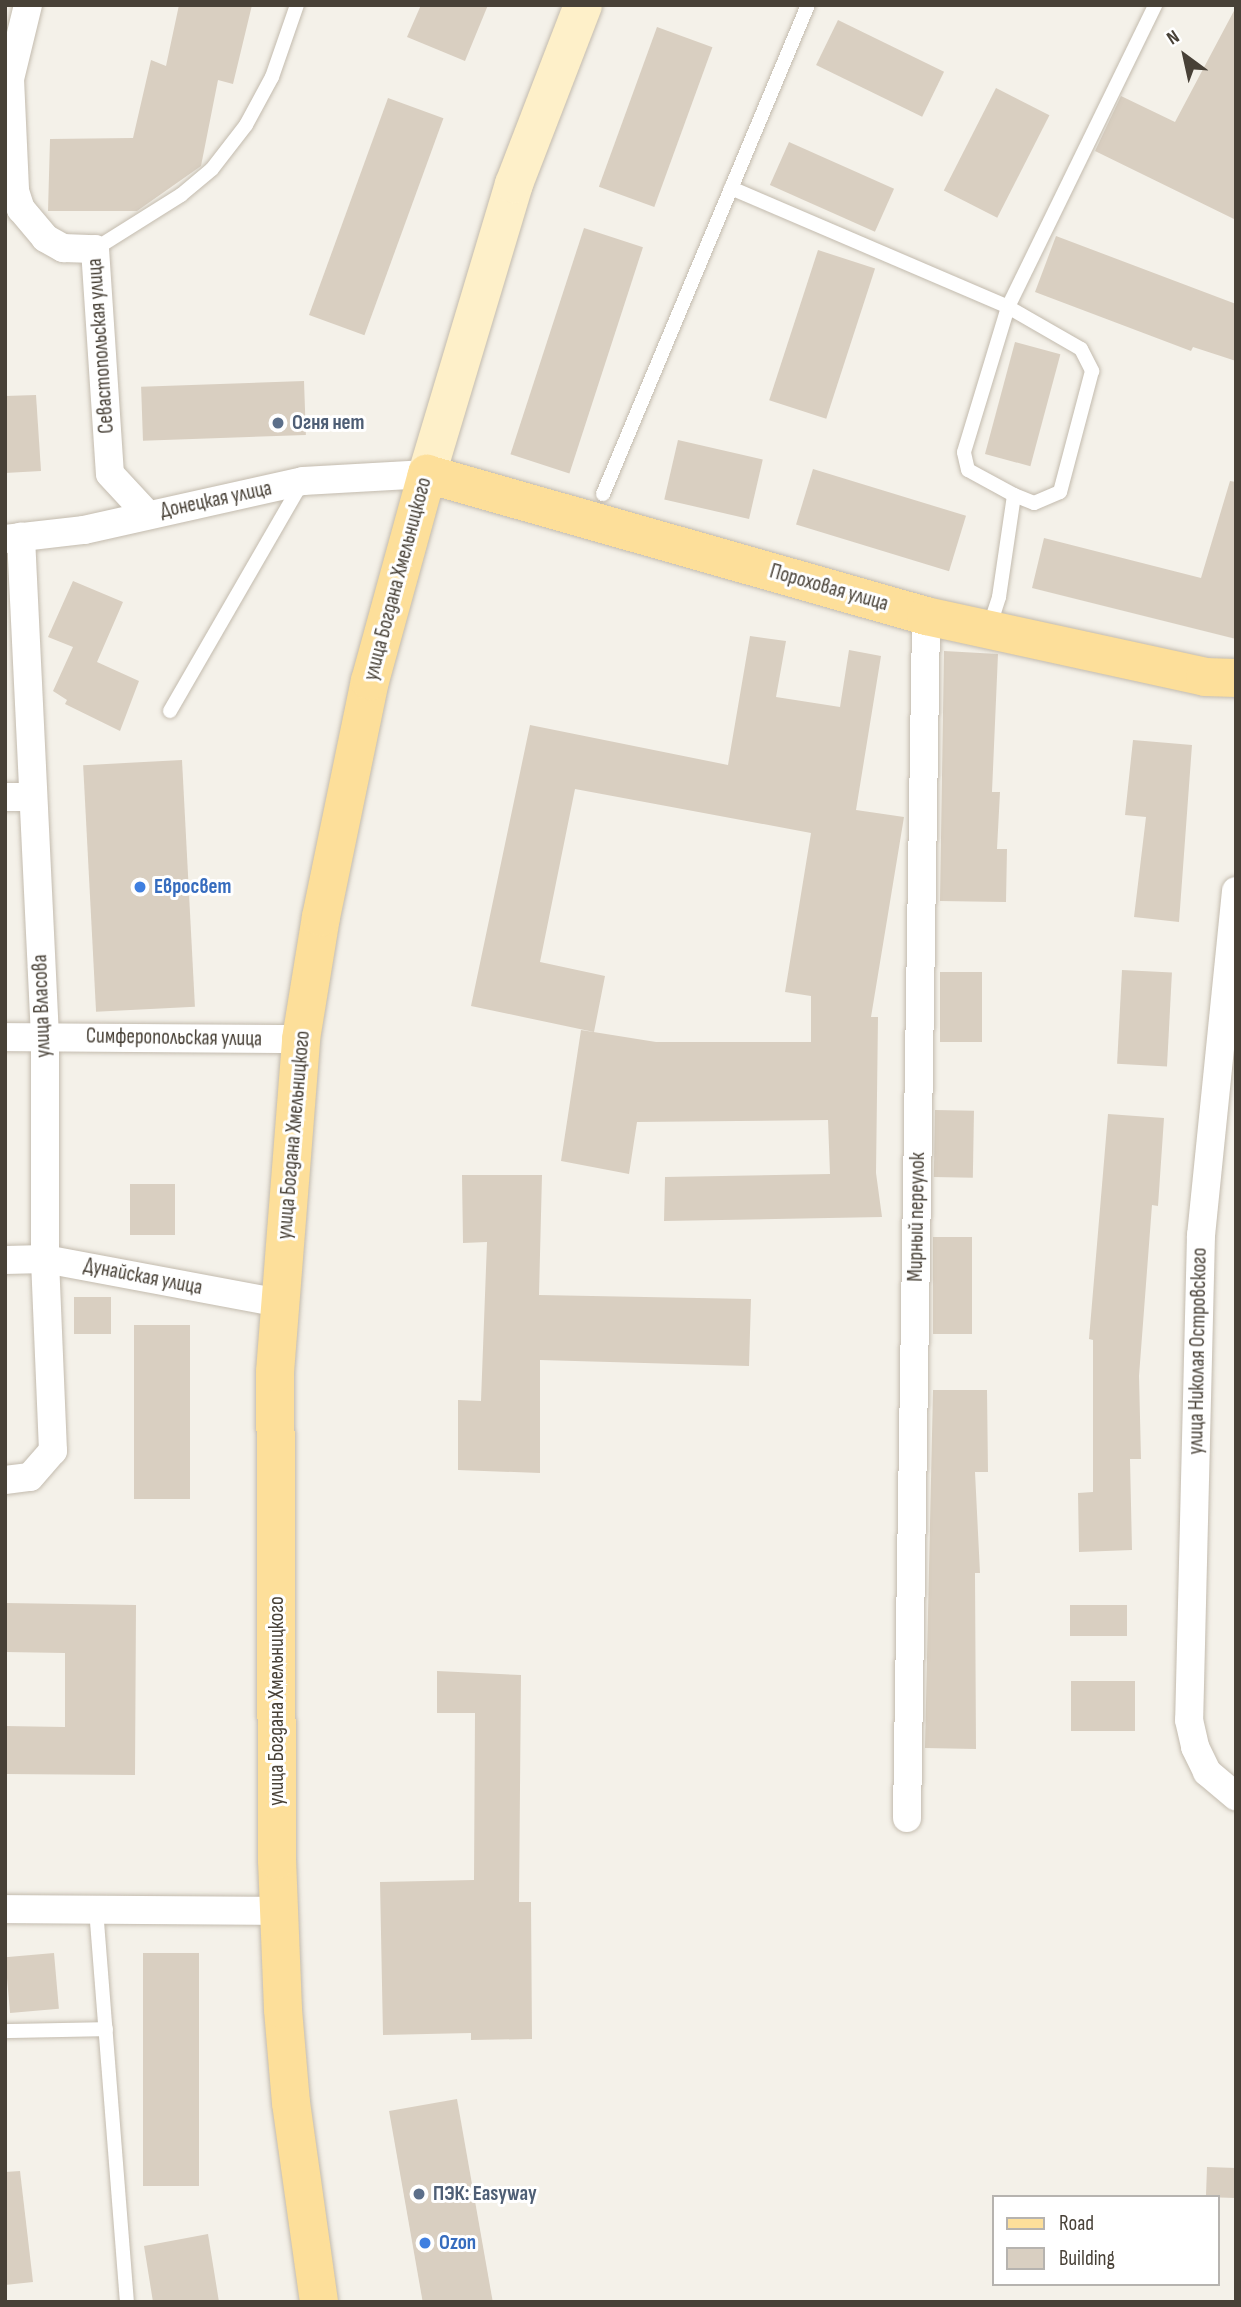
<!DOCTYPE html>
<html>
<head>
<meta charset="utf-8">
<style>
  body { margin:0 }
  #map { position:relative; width:1241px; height:2307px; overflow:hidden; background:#f4f1e9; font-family:"Sofia Sans Condensed",sans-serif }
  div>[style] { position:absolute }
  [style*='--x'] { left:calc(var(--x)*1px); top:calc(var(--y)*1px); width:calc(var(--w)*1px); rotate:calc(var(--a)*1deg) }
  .building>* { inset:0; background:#d9cfc1; transform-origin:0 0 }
  .roads { filter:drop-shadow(0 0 2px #c3bbae) drop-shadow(0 0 2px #c3bbae) }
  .lane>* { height:14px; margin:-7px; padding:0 7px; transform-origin:7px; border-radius:7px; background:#fff }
  .street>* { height:28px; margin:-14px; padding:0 14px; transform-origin:14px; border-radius:14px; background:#fff }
  .secondary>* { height:38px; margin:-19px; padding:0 19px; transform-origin:19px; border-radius:19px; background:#fef0c9 }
  .primary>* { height:38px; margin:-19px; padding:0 19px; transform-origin:19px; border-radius:19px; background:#fddf9a }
  .dots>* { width:19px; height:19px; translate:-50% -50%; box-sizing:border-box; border:4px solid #fff; border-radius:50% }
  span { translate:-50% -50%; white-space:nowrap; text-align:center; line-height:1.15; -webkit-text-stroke:6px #fff; paint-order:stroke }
  .street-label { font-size:21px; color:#484137 }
  .service-label { font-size:21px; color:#4e5e75; font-weight:700 }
  .left { translate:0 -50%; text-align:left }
  .shop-label { font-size:21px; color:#366cbe; font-weight:700 }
  .frame { position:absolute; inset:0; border:7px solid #484137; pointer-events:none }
  .legend { position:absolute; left:992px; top:2195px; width:228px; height:91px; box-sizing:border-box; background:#fff; border:2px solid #b6b3af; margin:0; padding:9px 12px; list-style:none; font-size:21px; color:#484137 }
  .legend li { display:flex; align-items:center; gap:14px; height:35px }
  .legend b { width:35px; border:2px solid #b6b3af }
  .north { position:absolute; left:1150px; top:21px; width:70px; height:70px; -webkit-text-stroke:5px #fff; paint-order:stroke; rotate:327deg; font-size:19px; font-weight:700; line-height:28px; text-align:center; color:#484137 }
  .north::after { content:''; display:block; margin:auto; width:24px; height:32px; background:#484137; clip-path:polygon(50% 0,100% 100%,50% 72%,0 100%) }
</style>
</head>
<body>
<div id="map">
  <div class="building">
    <i style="clip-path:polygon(179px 5px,252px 5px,233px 84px,218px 80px,201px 166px,137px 211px,48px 211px,50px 139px,133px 138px,151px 60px,166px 66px)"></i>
    <i style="clip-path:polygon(421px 5px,488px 5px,465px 61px,407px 37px)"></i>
    <i style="clip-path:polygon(1236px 7px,1236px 220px,1095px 151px,1121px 96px,1175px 122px)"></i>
    <i style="left:838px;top:20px;width:118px;height:50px;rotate:26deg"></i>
    <i style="left:657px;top:27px;width:59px;height:170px;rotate:20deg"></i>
    <i style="left:996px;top:88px;width:60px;height:115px;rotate:27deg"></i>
    <i style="left:388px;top:98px;width:59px;height:231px;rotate:20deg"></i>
    <i style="left:789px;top:142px;width:115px;height:47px;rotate:24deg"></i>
    <i style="left:584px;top:228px;width:62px;height:238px;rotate:18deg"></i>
    <i style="clip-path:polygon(1056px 236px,1236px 304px,1236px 361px,1193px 347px,1191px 351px,1035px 292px)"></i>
    <i style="left:818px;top:250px;width:60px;height:158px;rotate:18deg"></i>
    <i style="left:1015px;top:342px;width:47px;height:116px;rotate:15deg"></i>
    <i style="left:304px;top:381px;width:54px;height:163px;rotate:88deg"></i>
    <i style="clip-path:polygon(36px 395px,41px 471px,5px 473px,5px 396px)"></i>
    <i style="left:678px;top:440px;width:87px;height:61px;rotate:13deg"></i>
    <i style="left:813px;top:469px;width:160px;height:58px;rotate:17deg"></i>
    <i style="clip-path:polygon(1230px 481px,1236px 482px,1236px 639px,1032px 588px,1044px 538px,1201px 578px)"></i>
    <i style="clip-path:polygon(73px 581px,123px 602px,97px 662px,139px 681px,120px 731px,65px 704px,67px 700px,53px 691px,73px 647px,48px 637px)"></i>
    <i style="clip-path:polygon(750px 636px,786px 641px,776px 697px,840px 707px,849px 650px,881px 656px,856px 810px,904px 817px,871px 1017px,878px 1017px,876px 1173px,882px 1217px,664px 1221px,665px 1177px,830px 1174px,828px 1120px,637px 1122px,629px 1174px,561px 1161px,581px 1030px,656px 1042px,811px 1042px,811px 996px,785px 992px,811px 833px,575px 789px,540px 962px,605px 976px,594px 1032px,471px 1006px,530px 725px,728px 765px)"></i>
    <i style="clip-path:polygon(944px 651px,998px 654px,992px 792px,1000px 792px,997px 849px,1007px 849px,1006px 902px,940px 901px)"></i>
    <i style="clip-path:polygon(1133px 740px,1192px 745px,1179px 922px,1134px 917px,1146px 817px,1125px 815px)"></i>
    <i style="left:182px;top:760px;width:247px;height:99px;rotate:87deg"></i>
    <i style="left:1122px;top:970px;width:50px;height:94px;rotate:3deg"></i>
    <i style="left:940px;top:972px;width:42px;height:70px"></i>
    <i style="left:935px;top:1110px;width:39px;height:67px;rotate:1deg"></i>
    <i style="clip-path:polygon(1108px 1114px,1164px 1118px,1158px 1206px,1152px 1205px,1139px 1376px,1141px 1459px,1130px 1459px,1132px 1550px,1079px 1552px,1078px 1493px,1093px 1492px,1093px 1340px,1089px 1339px)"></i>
    <i style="clip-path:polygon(462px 1175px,542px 1175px,539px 1295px,751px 1299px,749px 1366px,540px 1360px,540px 1473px,458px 1470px,458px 1400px,481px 1401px,487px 1242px,463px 1243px)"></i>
    <i style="left:175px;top:1184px;width:51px;height:45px;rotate:90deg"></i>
    <i style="left:933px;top:1237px;width:39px;height:97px"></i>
    <i style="left:74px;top:1297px;width:37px;height:37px"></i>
    <i style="left:134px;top:1325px;width:56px;height:174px"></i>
    <i style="clip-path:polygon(933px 1390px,987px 1390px,988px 1472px,975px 1472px,980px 1573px,975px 1573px,976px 1749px,925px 1748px)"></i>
    <i style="clip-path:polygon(5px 1603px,136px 1605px,135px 1775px,5px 1774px,5px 1726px,65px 1727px,65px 1653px,5px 1652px)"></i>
    <i style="left:1070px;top:1605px;width:57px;height:31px"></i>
    <i style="clip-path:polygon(437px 1671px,521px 1675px,519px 1902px,531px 1902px,532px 2039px,471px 2040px,471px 2033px,383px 2035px,380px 1882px,474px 1880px,475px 1713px,437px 1713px)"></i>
    <i style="left:1071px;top:1681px;width:64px;height:50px"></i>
    <i style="left:54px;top:1953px;width:56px;height:49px;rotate:85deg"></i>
    <i style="left:143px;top:1953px;width:56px;height:233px"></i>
    <i style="left:457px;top:2099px;width:206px;height:69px;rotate:80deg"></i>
    <i style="left:1207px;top:2167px;width:29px;height:30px;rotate:2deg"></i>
    <i style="clip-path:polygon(20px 2171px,33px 2282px,5px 2285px,5px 2172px)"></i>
    <i style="clip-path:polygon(208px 2234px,219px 2302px,153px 2302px,144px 2246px)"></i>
  </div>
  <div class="roads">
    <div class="lane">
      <i style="--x:731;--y:188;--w:301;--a:23.2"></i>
      <i style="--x:1008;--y:307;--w:84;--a:29.9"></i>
      <i style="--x:1081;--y:349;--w:25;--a:63"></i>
      <i style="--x:1092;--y:371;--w:125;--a:104.8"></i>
      <i style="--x:1060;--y:492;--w:28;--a:157"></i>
      <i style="--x:1034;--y:503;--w:22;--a:-158"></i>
      <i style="--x:95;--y:249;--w:102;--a:-32.1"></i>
      <i style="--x:181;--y:195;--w:40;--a:-40"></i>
      <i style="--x:212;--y:169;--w:56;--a:-52.3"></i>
      <i style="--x:246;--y:125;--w:55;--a:-61.6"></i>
      <i style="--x:272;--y:77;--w:76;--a:-70.9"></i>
      <i style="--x:603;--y:494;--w:530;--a:-67.26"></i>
      <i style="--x:989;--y:628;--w:33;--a:-72"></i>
      <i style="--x:999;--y:597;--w:103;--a:-81.6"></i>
      <i style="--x:1014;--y:495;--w:52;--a:-151.5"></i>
      <i style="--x:968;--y:470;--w:18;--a:-103"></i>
      <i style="--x:964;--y:452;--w:152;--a:-73.1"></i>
      <i style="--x:1008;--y:307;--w:336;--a:-64"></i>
      <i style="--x:170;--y:711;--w:264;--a:-60"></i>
      <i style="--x:96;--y:1909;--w:394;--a:85.5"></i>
      <i style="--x:5;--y:2031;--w:101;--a:-1.1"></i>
    </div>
    <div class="street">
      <i style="--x:28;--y:5;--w:76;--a:103.7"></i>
      <i style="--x:10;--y:79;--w:112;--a:87.4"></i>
      <i style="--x:15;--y:191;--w:19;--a:72"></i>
      <i style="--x:21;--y:209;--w:38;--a:50"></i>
      <i style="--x:45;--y:238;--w:21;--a:29"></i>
      <i style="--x:63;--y:248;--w:32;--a:2"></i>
      <i style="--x:95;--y:249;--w:225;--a:86.2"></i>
      <i style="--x:110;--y:474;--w:56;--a:47.2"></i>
      <i style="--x:5;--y:539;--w:80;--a:-6.5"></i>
      <i style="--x:84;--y:530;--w:224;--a:-12.6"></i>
      <i style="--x:303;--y:481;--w:124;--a:-3.2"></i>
      <i style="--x:5;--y:797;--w:27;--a:0"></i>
      <i style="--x:1236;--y:891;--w:346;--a:95.8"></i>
      <i style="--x:1201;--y:1235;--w:485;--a:91.4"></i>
      <i style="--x:1189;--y:1720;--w:28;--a:77"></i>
      <i style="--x:1195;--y:1747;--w:28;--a:64"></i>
      <i style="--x:1207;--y:1772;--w:38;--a:40"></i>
      <i style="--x:5;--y:1037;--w:296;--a:0.4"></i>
      <i style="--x:5;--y:1260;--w:40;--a:-1.4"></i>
      <i style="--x:45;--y:1259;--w:239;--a:10.6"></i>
      <i style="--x:5;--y:1480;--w:25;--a:-7"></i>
      <i style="--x:30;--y:1477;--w:35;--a:-49"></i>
      <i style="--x:53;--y:1451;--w:192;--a:-92.4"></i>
      <i style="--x:45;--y:1259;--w:222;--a:-90"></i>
      <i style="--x:45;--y:1037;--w:501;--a:-92.75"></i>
      <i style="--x:907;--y:1818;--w:1202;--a:-89.09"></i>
      <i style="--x:5;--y:1909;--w:274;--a:0.4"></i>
    </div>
    <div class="secondary">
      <i style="--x:427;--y:474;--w:303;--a:-73.3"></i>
      <i style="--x:514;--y:184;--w:192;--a:-68.9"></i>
    </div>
    <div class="primary">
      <i style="--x:319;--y:2302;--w:201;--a:-98"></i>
      <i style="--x:291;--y:2103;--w:94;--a:-94.9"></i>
      <i style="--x:283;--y:2009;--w:149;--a:-92.3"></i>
      <i style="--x:277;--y:1860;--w:488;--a:-90.2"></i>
      <i style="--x:275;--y:1372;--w:334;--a:-85.5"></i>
      <i style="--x:301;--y:1039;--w:124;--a:-80.7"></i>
      <i style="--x:321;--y:917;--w:241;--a:-78.3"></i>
      <i style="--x:370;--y:681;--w:215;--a:-74.6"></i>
      <i style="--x:427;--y:474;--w:519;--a:15.88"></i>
      <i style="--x:926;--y:616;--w:286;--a:12.3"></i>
      <i style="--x:1205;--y:677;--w:31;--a:2"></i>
    </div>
  </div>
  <div class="dots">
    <i style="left:278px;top:423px;background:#5c6f8a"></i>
    <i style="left:140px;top:887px;background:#3f7fe0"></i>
    <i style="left:419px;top:2194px;background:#5c6f8a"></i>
    <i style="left:425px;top:2243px;background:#3f7fe0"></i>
  </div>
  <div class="street-label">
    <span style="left:101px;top:346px;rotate:-94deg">Севастопольская улица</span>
    <span style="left:216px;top:500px;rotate:-12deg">Донецкая улица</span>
    <span style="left:398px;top:579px;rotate:-75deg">улица Богдана Хмельницкого</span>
    <span style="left:829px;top:588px;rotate:16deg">Пороховая улица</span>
    <span style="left:42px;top:1006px;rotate:-92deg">улица Власова</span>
    <span style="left:174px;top:1038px;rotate:1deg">Симферопольская улица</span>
    <span style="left:294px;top:1135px;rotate:-85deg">улица Богдана Хмельницкого</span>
    <span style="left:917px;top:1217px;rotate:-89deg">Мирный переулок</span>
    <span style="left:143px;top:1277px;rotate:11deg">Дунайская улица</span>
    <span style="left:1198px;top:1351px;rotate:-89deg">улица Николая Островского</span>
    <span style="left:277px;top:1701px;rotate:-90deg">улица Богдана Хмельницкого</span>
  </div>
  <div class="service-label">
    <span class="left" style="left:292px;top:423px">Огня нет</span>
    <span class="left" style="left:433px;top:2194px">ПЭК: Easyway</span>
  </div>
  <div class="shop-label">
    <span class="left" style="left:154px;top:887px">Евросвет</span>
    <span class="left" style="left:439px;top:2243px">Ozon</span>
  </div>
  <div class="frame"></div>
  <ul class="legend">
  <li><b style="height:9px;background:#fddf9a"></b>Road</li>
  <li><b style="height:19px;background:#d9cfc1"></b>Building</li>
  </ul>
  <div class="north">N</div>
</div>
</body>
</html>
